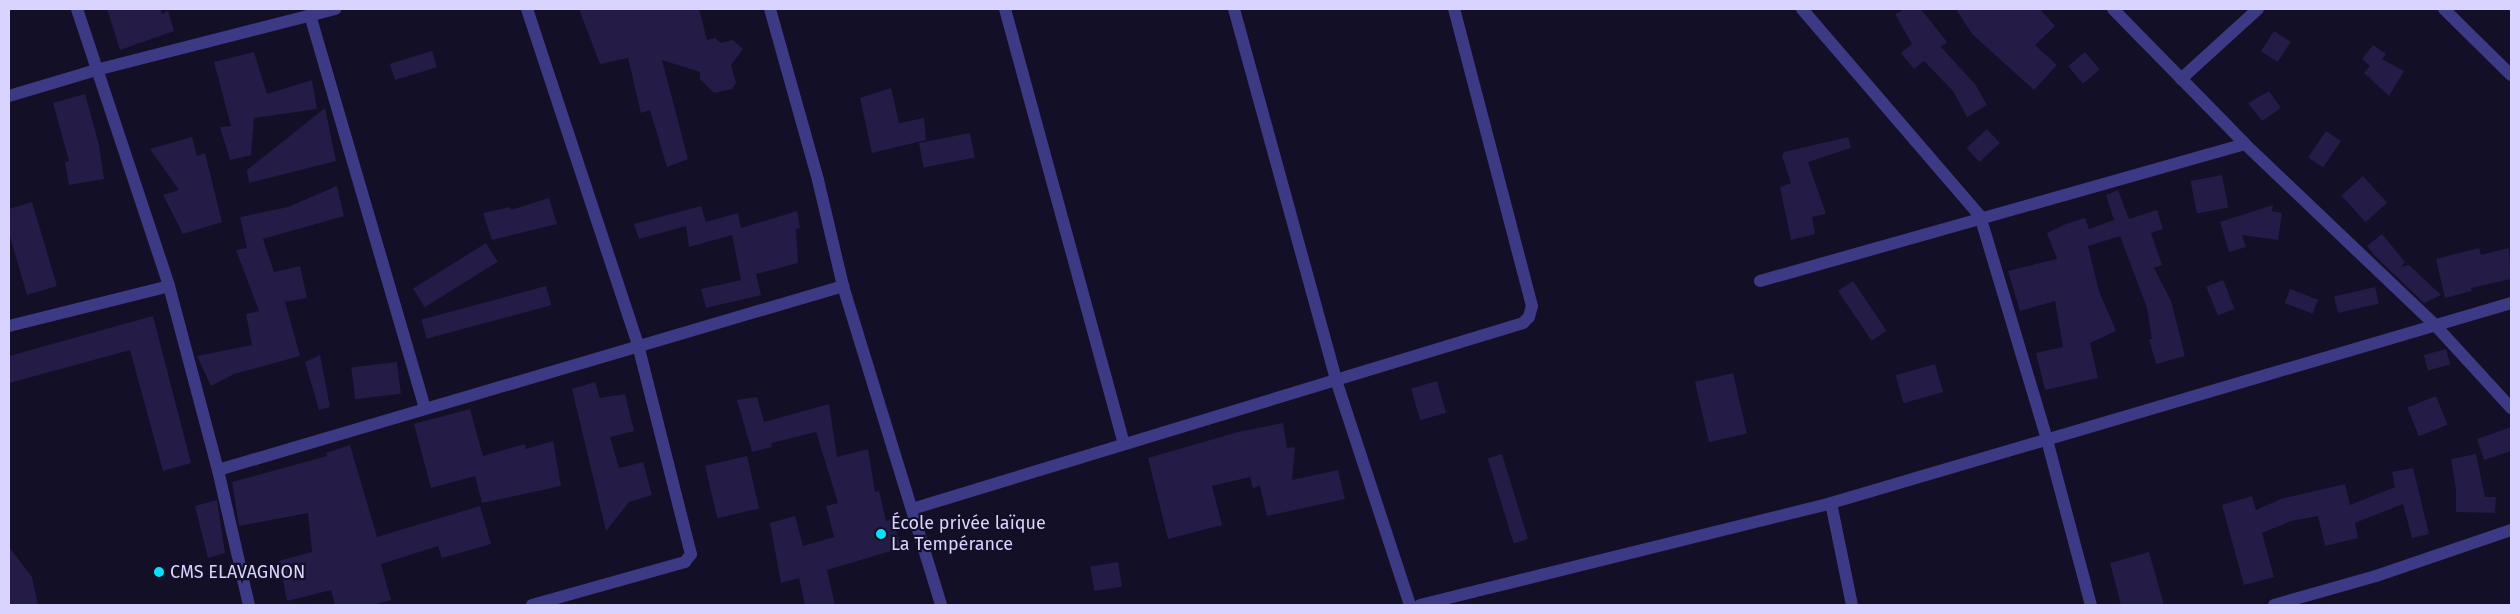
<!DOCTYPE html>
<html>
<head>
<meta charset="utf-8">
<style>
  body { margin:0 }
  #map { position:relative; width:2520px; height:614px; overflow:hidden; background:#130f26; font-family:"Fira Sans",sans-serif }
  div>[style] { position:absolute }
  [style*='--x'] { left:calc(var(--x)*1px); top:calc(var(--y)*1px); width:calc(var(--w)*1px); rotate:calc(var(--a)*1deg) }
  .building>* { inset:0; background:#241b47; transform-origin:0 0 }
  .minor>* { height:12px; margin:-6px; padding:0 6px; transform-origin:6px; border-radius:6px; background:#3d3a85 }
  .dots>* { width:14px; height:14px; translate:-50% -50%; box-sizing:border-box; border:2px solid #130f26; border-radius:50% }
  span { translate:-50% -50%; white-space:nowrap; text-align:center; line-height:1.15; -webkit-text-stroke:4.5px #130f26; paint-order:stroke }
  .poi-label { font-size:18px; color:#d9d4ff }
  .left { translate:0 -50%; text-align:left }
  .frame { position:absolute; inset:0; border:10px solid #d9d4ff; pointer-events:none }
</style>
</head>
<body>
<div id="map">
  <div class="building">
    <i style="clip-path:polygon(107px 9px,160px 9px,162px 14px,168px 11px,174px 31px,120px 50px)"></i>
    <i style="clip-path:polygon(579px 9px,699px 9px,707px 40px,715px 38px,721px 43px,733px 40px,743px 49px,731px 65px,736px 83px,732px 89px,714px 93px,700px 79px,700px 72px,662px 60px,688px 159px,667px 167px,650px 110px,641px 113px,628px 58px,600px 64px)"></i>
    <i style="clip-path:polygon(1905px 9px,1921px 9px,1947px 42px,1941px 47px,1975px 84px,1987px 105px,1967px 117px,1953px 91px,1924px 61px,1914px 69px,1901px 53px,1912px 44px,1895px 14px)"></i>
    <i style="clip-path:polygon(1956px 9px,2040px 9px,2055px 26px,2035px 45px,2057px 65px,2034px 90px,1972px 34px)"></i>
    <i style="left:2274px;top:31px;width:20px;height:24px;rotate:33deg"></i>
    <i style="clip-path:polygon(2373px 45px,2386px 54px,2382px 59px,2404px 71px,2389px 96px,2364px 73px,2370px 66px,2362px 59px)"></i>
    <i style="left:432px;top:51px;width:17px;height:44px;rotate:73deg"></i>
    <i style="clip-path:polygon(254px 52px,267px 94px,312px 80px,317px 109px,254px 118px,251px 155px,230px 160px,220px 127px,231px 126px,214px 62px)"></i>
    <i style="left:2085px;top:52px;width:23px;height:22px;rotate:50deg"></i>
    <i style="clip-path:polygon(891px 88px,899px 123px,924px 118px,926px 140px,872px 153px,860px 98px)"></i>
    <i style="clip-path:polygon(2269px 91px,2281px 108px,2262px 121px,2248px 103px)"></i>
    <i style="clip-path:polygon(85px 94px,99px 145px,104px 179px,69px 185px,65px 162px,69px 161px,53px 103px)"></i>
    <i style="clip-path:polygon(325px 108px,336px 161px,249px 183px,247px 170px)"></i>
    <i style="left:1987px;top:129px;width:19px;height:28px;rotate:47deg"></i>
    <i style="left:2326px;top:131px;width:18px;height:32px;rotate:34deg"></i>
    <i style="left:970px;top:133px;width:25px;height:52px;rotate:79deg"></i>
    <i style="clip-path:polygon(192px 137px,197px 156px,205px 153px,222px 222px,183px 234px,163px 195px,179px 190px,150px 149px)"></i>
    <i style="clip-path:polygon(1848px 137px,1851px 148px,1808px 162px,1826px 214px,1812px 217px,1815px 234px,1791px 240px,1780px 187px,1791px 183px,1782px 156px,1784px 152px)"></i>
    <i style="left:2222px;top:175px;width:33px;height:32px;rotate:79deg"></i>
    <i style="left:2363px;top:176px;width:36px;height:29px;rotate:48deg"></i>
    <i style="clip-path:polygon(337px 186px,344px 216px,263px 239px,274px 272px,300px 266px,307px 298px,285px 302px,300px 356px,234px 374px,211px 386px,197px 356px,252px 345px,246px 314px,259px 311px,236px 250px,247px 248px,240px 217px,288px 207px)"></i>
    <i style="clip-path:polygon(2118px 190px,2129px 219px,2157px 210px,2163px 229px,2151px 233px,2162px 265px,2154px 268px,2171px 301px,2185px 356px,2156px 364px,2149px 339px,2152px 339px,2147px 308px,2120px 236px,2088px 246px,2099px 291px,2116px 331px,2090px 343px,2098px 378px,2045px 390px,2036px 353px,2063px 347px,2055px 301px,2020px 311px,2008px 271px,2057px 259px,2047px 233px,2066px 224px,2085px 218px,2089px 229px,2114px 220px,2106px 195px)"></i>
    <i style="clip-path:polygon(549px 198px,557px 224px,492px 240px,483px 213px,510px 207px,511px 210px)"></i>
    <i style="clip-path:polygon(32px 202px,57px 286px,27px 295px,9px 233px,9px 209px)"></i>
    <i style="clip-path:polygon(2273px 205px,2272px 211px,2282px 213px,2278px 240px,2242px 235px,2246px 247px,2229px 252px,2220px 222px)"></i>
    <i style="clip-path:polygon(701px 206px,706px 222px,738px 213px,741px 228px,797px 211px,800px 228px,796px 229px,798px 263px,756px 274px,761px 295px,706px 308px,701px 289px,741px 280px,732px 235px,689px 247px,686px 226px,639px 239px,634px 224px)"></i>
    <i style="clip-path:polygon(2382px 234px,2405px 262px,2401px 267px,2409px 265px,2441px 295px,2424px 303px,2374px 255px,2367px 246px)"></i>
    <i style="left:486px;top:243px;width:22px;height:86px;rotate:58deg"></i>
    <i style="clip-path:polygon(2479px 248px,2481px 255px,2509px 248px,2511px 279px,2471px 288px,2472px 291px,2445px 298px,2436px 259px)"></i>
    <i style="left:2223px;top:280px;width:31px;height:18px;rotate:68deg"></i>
    <i style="left:1853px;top:281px;width:60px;height:18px;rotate:56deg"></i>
    <i style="left:546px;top:286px;width:20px;height:129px;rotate:75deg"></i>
    <i style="left:2375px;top:287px;width:17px;height:42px;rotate:77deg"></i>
    <i style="left:2290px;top:289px;width:30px;height:15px;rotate:21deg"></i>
    <i style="clip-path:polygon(153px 316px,191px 463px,163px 471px,130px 350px,9px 383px,9px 356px)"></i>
    <i style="left:2446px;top:349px;width:16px;height:23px;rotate:75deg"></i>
    <i style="clip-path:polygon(320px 355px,330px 407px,319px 410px,305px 362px)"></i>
    <i style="left:397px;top:362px;width:32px;height:46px;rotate:83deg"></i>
    <i style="left:1935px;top:364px;width:29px;height:41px;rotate:74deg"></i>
    <i style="left:1733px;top:373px;width:62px;height:39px;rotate:77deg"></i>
    <i style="left:1437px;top:381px;width:33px;height:27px;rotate:74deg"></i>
    <i style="clip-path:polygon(595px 382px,600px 398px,625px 394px,634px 431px,610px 437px,619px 468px,643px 462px,652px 495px,629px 502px,606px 531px,572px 389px)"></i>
    <i style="left:2436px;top:396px;width:31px;height:31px;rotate:68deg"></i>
    <i style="clip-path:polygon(757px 397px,764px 422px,829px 404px,837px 457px,868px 449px,875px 492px,879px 491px,886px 521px,893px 519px,901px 548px,827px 570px,835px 605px,805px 605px,799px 578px,781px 583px,770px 523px,795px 516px,803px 546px,834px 537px,826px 506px,838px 503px,816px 432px,771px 443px,772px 447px,752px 452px,737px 400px)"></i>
    <i style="clip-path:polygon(470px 409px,483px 456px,525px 444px,526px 449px,553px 441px,561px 486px,482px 503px,475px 476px,431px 488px,414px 424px)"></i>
    <i style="clip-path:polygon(1283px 423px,1287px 448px,1295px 447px,1292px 480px,1338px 470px,1345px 499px,1267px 516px,1260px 486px,1253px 488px,1250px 477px,1212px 486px,1222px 525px,1168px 539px,1148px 458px,1238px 432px)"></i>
    <i style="clip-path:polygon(2511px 427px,2511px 451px,2484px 460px,2477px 439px)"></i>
    <i style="clip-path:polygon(350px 445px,377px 537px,480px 506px,491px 544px,442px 558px,438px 546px,381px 564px,391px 600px,373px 605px,335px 605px,331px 590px,287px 601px,279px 561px,312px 552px,308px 513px,239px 526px,232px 482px,327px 456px,326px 453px)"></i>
    <i style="left:1502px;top:454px;width:89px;height:15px;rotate:73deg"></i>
    <i style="clip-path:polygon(2476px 454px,2485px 497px,2496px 497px,2495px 513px,2456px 512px,2456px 489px,2451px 459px)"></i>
    <i style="left:747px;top:456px;width:54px;height:43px;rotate:77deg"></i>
    <i style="clip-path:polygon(2413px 468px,2429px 534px,2412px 538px,2403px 504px,2355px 523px,2358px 538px,2325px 546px,2318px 516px,2291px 521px,2262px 533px,2274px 577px,2244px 585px,2222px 505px,2252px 496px,2256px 510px,2281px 499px,2345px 484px,2350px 505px,2395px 487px,2392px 472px)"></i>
    <i style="clip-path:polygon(217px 500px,225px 553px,208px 558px,195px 506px)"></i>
    <i style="clip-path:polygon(9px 547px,32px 577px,38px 605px,9px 605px)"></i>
    <i style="clip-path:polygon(2149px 552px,2164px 605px,2121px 605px,2110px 563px)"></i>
    <i style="left:1118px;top:562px;width:25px;height:28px;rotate:81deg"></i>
  </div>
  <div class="minor">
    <i style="--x:77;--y:9;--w:292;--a:71.6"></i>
    <i style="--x:169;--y:286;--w:190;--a:75.1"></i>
    <i style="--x:218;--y:470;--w:139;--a:77.1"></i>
    <i style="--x:527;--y:9;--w:354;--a:71.7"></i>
    <i style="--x:638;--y:345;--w:216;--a:75.8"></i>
    <i style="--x:691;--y:554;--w:10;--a:127"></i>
    <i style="--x:685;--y:562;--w:159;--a:164.3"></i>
    <i style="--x:770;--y:9;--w:178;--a:74.3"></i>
    <i style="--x:818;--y:180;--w:109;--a:76.7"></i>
    <i style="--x:843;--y:286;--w:334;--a:72.9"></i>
    <i style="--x:1005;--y:9;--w:450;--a:74.7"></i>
    <i style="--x:1234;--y:9;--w:385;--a:74.6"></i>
    <i style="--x:1336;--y:380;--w:237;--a:71.8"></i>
    <i style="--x:1802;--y:9;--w:273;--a:49.3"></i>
    <i style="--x:1980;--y:216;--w:234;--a:73.3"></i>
    <i style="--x:2047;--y:440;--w:171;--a:75.1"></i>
    <i style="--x:2113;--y:9;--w:189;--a:45.6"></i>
    <i style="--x:2245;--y:144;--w:262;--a:43.6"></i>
    <i style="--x:2435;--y:325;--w:113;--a:47.5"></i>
    <i style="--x:2444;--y:9;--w:94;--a:44.6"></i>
    <i style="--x:310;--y:15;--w:409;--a:73.7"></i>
    <i style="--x:2181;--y:79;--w:104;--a:-42.3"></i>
    <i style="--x:9;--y:96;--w:91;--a:-16.6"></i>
    <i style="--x:96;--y:70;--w:247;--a:-14.3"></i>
    <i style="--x:1760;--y:281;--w:504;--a:-15.77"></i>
    <i style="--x:9;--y:326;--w:165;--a:-14"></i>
    <i style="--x:218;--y:470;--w:652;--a:-16.4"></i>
    <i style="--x:1831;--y:503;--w:104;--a:78.4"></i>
    <i style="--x:912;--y:509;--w:639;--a:-16.93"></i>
    <i style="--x:1523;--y:323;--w:8;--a:-45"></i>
    <i style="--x:1529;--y:317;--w:11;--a:-75"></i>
    <i style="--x:1532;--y:306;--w:307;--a:-104.7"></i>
    <i style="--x:1420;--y:605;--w:423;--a:-13.9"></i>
    <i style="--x:1831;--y:503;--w:709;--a:-16.39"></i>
    <i style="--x:2274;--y:605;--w:106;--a:-15.9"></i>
    <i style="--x:2376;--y:576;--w:143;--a:-18.8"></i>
  </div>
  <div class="dots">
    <i style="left:881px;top:534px;background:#00e5ff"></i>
    <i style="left:159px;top:572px;background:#00e5ff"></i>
  </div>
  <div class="poi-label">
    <span class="left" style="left:891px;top:534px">École privée laïque<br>La Tempérance</span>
    <span class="left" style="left:170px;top:572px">CMS ELAVAGNON</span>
  </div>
  <div class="frame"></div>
</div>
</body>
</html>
